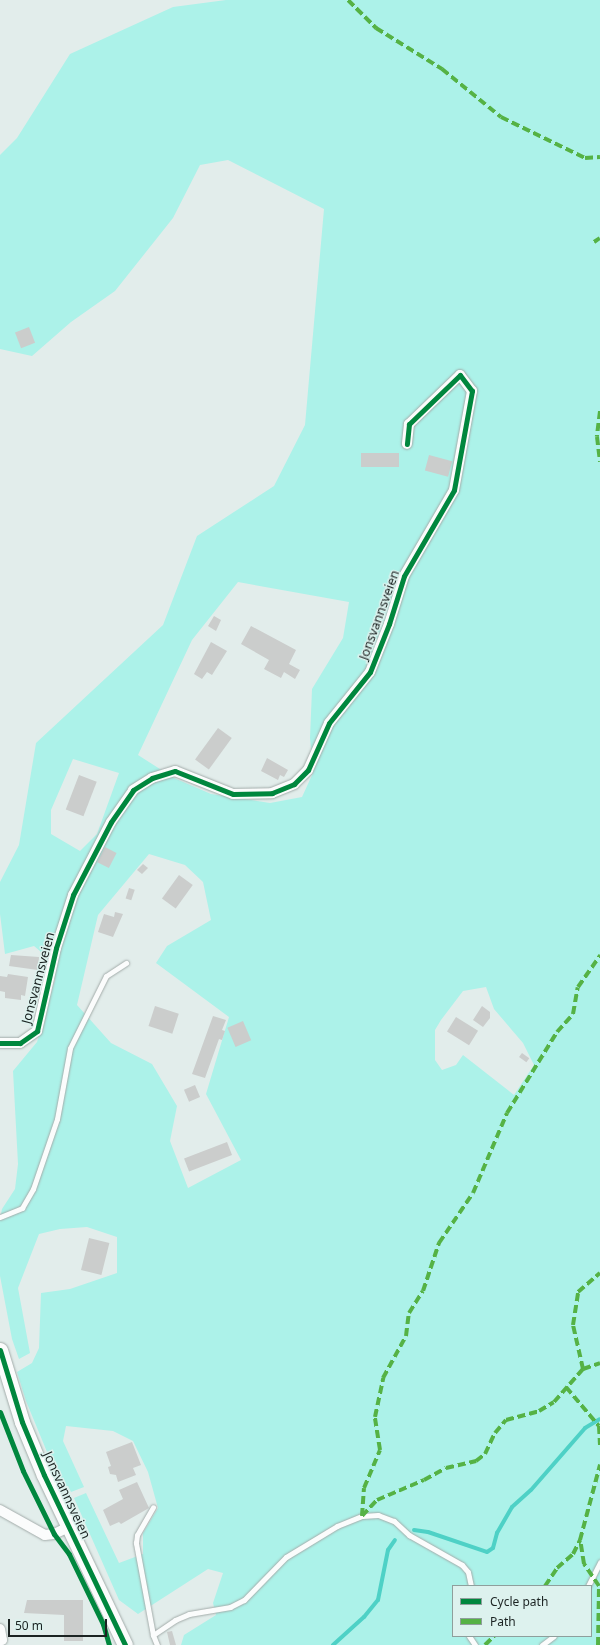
<!DOCTYPE html>
<html>
<head>
<meta charset="utf-8">
<style>
  body { margin:0 }
  #map { position:relative; width:600px; height:1645px; overflow:hidden; background:#e2edeb; font-family:"Noto Sans",sans-serif }
  div>[style] { position:absolute }
  [style*='--x'] { left:calc(var(--x)*1px); top:calc(var(--y)*1px); width:calc(var(--w)*1px); rotate:calc(var(--a)*1deg) }
  .green>* { inset:0; background:#acf2e9 }
  .stream>* { height:4px; margin:-2px; padding:0 2px; transform-origin:2px; border-radius:2px; background:#4ed1c6 }
  .building>* { inset:0; background:#cbcdcc; transform-origin:0 0 }
  .roads { filter:drop-shadow(0 0 1px #a3acaa) drop-shadow(0 0 1px #a3acaa) }
  .service>* { height:5px; margin:-2.5px; padding:0 2.5px; transform-origin:2.5px; border-radius:2.5px; background:#fbfcfc }
  .minor>* { height:10px; margin:-5px; padding:0 5px; transform-origin:5px; border-radius:5px; background:#fbfcfc }
  .secondary>* { height:15px; margin:-7.5px; padding:0 7.5px; transform-origin:7.5px; border-radius:7.5px; background:#fbfcfc }
  .quiet>* { height:4px; margin-top:-2px; transform-origin:0; background:repeating-linear-gradient(90deg,#55b245 0 8px,transparent 0 12px) }
  .cycleway>* { height:5px; margin:-2.5px; padding:0 2.5px; transform-origin:2.5px; border-radius:2.5px; background:#00873e }
  span { translate:-50% -50%; white-space:nowrap; text-align:center; line-height:1.15; -webkit-text-stroke:3px #ddf2ee; paint-order:stroke }
  .street-label { font-size:13px; color:#1b2322 }
  .legend { position:absolute; left:452px; top:1585px; width:140px; height:52px; box-sizing:border-box; background:#ddf2ee; border:1px solid #8f9f9c; margin:0; padding:5px 7px; list-style:none; font-size:12px; color:#1b2322 }
  .legend li { display:flex; align-items:center; gap:8px; height:20px }
  .legend b { width:20px; border:1px solid #8f9f9c }
  .scale { position:absolute; left:8px; top:1619px; width:99px; height:18px; box-sizing:border-box; border:2px solid #1b2322; border-top:0; padding-left:5px; font-size:12px; line-height:14px; white-space:nowrap; color:#1b2322; -webkit-text-stroke:3px #ddf2ee; paint-order:stroke }
</style>
</head>
<body>
<div id="map">
  <div class="green">
    <i style="clip-path:polygon(evenodd,226px 0,600px 0,600px 1645px,181px 1645px,184px 1635px,216px 1615px,213px 1603px,223px 1573px,208px 1569px,138px 1614px,119px 1600px,74px 1498px,86px 1493px,119px 1563px,143px 1554px,143px 1533px,158px 1508px,148px 1472px,133px 1441px,113px 1431px,66px 1426px,63px 1441px,84px 1487px,71px 1492px,68px 1486px,61px 1486px,26px 1401px,17px 1372px,32px 1363px,39px 1348px,41px 1293px,70px 1289px,117px 1273px,117px 1237px,87px 1227px,60px 1229px,39px 1234px,18px 1288px,30px 1353px,19px 1359px,12px 1339px,0 1276px,0 1219px,2px 1209px,15px 1189px,18px 1164px,13px 1071px,37px 1042px,55px 980px,40px 951px,34px 946px,5px 954px,0 914px,0 882px,19px 845px,36px 743px,163px 625px,197px 536px,274px 486px,305px 425px,324px 209px,228px 160px,200px 165px,173px 218px,115px 291px,71px 322px,32px 356px,0 349px,0 155px,17px 138px,70px 54px,173px 7px,226px 0,238px 582px,349px 602px,343px 638px,312px 689px,310px 738px,313px 773px,302px 797px,270px 803px,211px 794px,174px 778px,138px 755px,192px 640px,238px 582px,226px 0,73px 759px,119px 773px,97px 834px,80px 851px,51px 834px,51px 810px,73px 759px,226px 0,149px 854px,185px 865px,203px 882px,211px 920px,167px 946px,156px 963px,229px 1017px,206px 1094px,241px 1160px,188px 1188px,170px 1141px,177px 1106px,152px 1064px,111px 1043px,77px 1005px,98px 915px,149px 854px,226px 0,486px 987px,494px 1009px,523px 1043px,534px 1065px,514px 1095px,463px 1055px,456px 1065px,442px 1070px,435px 1060px,435px 1030px,441px 1020px,463px 991px,486px 987px,226px 0,453px 1586px,591px 1586px,591px 1636px,453px 1636px,453px 1586px)"></i>
  </div>
  <div class="stream">
    <i style="--x:414;--y:1530;--w:14;--a:8"></i>
    <i style="--x:428;--y:1532;--w:62;--a:18.7"></i>
    <i style="--x:487;--y:1552;--w:7;--a:-34"></i>
    <i style="--x:493;--y:1548;--w:16;--a:-75"></i>
    <i style="--x:497;--y:1533;--w:30;--a:-60"></i>
    <i style="--x:512;--y:1507;--w:25;--a:-42"></i>
    <i style="--x:531;--y:1490;--w:82;--a:-48.9"></i>
    <i style="--x:585;--y:1428;--w:17;--a:-31"></i>
    <i style="--x:333;--y:1645;--w:42;--a:-42.1"></i>
    <i style="--x:364;--y:1617;--w:22;--a:-51"></i>
    <i style="--x:378;--y:1600;--w:51;--a:-78.7"></i>
    <i style="--x:388;--y:1550;--w:12;--a:-55"></i>
  </div>
  <div class="building">
    <i style="left:29px;top:327px;width:17px;height:15px;rotate:69deg"></i>
    <i style="left:399px;top:453px;width:14px;height:38px;rotate:90deg"></i>
    <i style="left:429px;top:455px;width:24px;height:16px;rotate:15deg"></i>
    <i style="clip-path:polygon(214px 616px,221px 620px,216px 631px,208px 626px)"></i>
    <i style="clip-path:polygon(251px 626px,296px 650px,289px 664px,300px 670px,295px 679px,284px 672px,281px 678px,264px 669px,269px 660px,241px 644px)"></i>
    <i style="clip-path:polygon(211px 642px,227px 651px,212px 675px,207px 672px,202px 679px,194px 674px)"></i>
    <i style="left:218px;top:728px;width:17px;height:39px;rotate:36deg"></i>
    <i style="clip-path:polygon(267px 758px,288px 770px,284px 777px,280px 775px,278px 780px,261px 771px)"></i>
    <i style="left:79px;top:775px;width:19px;height:37px;rotate:21deg"></i>
    <i style="left:105px;top:847px;width:13px;height:17px;rotate:27deg"></i>
    <i style="clip-path:polygon(143px 864px,148px 868px,142px 874px,137px 870px)"></i>
    <i style="left:179px;top:875px;width:17px;height:29px;rotate:36deg"></i>
    <i style="left:129px;top:888px;width:6px;height:11px;rotate:18deg"></i>
    <i style="clip-path:polygon(115px 912px,123px 914px,113px 937px,98px 932px,104px 914px,114px 917px)"></i>
    <i style="clip-path:polygon(11px 955px,39px 957px,38px 970px,9px 966px)"></i>
    <i style="clip-path:polygon(8px 974px,28px 977px,25px 996px,21px 995px,21px 1000px,5px 998px,5px 992px,0 991px,0 976px,7px 977px)"></i>
    <i style="left:155px;top:1006px;width:25px;height:21px;rotate:18deg"></i>
    <i style="clip-path:polygon(482px 1006px,490px 1012px,490px 1018px,483px 1027px,473px 1020px)"></i>
    <i style="clip-path:polygon(213px 1016px,226px 1020px,222px 1030px,225px 1031px,222px 1040px,219px 1039px,205px 1078px,192px 1074px)"></i>
    <i style="left:456px;top:1017px;width:26px;height:17px;rotate:32deg"></i>
    <i style="left:243px;top:1021px;width:21px;height:17px;rotate:67deg"></i>
    <i style="left:522px;top:1053px;width:9px;height:5px;rotate:36deg"></i>
    <i style="left:195px;top:1085px;width:13px;height:12px;rotate:67deg"></i>
    <i style="left:227px;top:1142px;width:14px;height:46px;rotate:69deg"></i>
    <i style="left:89px;top:1238px;width:21px;height:33px;rotate:14deg"></i>
    <i style="clip-path:polygon(132px 1442px,141px 1465px,133px 1468px,136px 1475px,118px 1482px,116px 1475px,110px 1474px,108px 1467px,111px 1466px,106px 1452px)"></i>
    <i style="clip-path:polygon(137px 1482px,149px 1508px,121px 1524px,119px 1522px,110px 1526px,103px 1510px,123px 1499px,119px 1490px)"></i>
    <i style="clip-path:polygon(27px 1600px,83px 1600px,83px 1641px,64px 1641px,64px 1615px,24px 1613px)"></i>
    <i style="clip-path:polygon(172px 1631px,176px 1645px,170px 1645px,167px 1632px)"></i>
  </div>
  <div class="roads">
    <div class="service">
      <i style="--x:0;--y:1217;--w:24;--a:-22"></i>
      <i style="--x:22;--y:1208;--w:22;--a:-60"></i>
      <i style="--x:33;--y:1189;--w:74;--a:-71.1"></i>
      <i style="--x:57;--y:1119;--w:72;--a:-79.6"></i>
      <i style="--x:70;--y:1048;--w:80;--a:-63.4"></i>
      <i style="--x:106;--y:976;--w:24;--a:-33"></i>
      <i style="--x:588;--y:1586;--w:27;--a:-63"></i>
      <i style="--x:153;--y:1635;--w:94;--a:-100.5"></i>
      <i style="--x:136;--y:1543;--w:8;--a:-83"></i>
      <i style="--x:137;--y:1535;--w:32;--a:-60"></i>
      <i style="--x:469;--y:1636;--w:11;--a:56"></i>
      <i style="--x:157;--y:1645;--w:11;--a:-112"></i>
      <i style="--x:153;--y:1635;--w:27;--a:-34"></i>
      <i style="--x:175;--y:1620;--w:15;--a:-23"></i>
      <i style="--x:189;--y:1614;--w:42;--a:-9.7"></i>
      <i style="--x:230;--y:1607;--w:16;--a:-27"></i>
      <i style="--x:244;--y:1600;--w:60;--a:-45.7"></i>
      <i style="--x:286;--y:1557;--w:60;--a:-31.3"></i>
      <i style="--x:337;--y:1526;--w:27;--a:-22"></i>
      <i style="--x:362;--y:1516;--w:16;--a:-4"></i>
      <i style="--x:378;--y:1515;--w:17;--a:21"></i>
      <i style="--x:394;--y:1521;--w:21;--a:43"></i>
      <i style="--x:409;--y:1535;--w:61;--a:29.5"></i>
      <i style="--x:462;--y:1565;--w:9;--a:49"></i>
      <i style="--x:468;--y:1572;--w:14;--a:78"></i>
      <i style="--x:542;--y:1645;--w:15;--a:-37"></i>
    </div>
    <div class="minor">
      <i style="--x:0;--y:1043;--w:20;--a:0"></i>
      <i style="--x:20;--y:1043;--w:21;--a:-35"></i>
      <i style="--x:37;--y:1031;--w:85;--a:-77.1"></i>
      <i style="--x:56;--y:948;--w:56;--a:-72.2"></i>
      <i style="--x:73;--y:895;--w:82;--a:-62.5"></i>
      <i style="--x:111;--y:822;--w:39;--a:-55"></i>
      <i style="--x:133;--y:790;--w:22;--a:-32"></i>
      <i style="--x:152;--y:778;--w:24;--a:-17"></i>
      <i style="--x:175;--y:771;--w:62;--a:21.6"></i>
      <i style="--x:233;--y:794;--w:39;--a:-1"></i>
      <i style="--x:272;--y:793;--w:24;--a:-22"></i>
      <i style="--x:294;--y:784;--w:20;--a:-45"></i>
      <i style="--x:308;--y:770;--w:51;--a:-65.9"></i>
      <i style="--x:329;--y:723;--w:65;--a:-51.2"></i>
      <i style="--x:370;--y:672;--w:52;--a:-68.4"></i>
      <i style="--x:389;--y:624;--w:50;--a:-72.6"></i>
      <i style="--x:404;--y:576;--w:99;--a:-59.8"></i>
      <i style="--x:454;--y:490;--w:101;--a:-79.7"></i>
      <i style="--x:472;--y:391;--w:20;--a:-127"></i>
      <i style="--x:460;--y:375;--w:71;--a:136.1"></i>
      <i style="--x:409;--y:424;--w:20;--a:96"></i>
      <i style="--x:0;--y:1510;--w:51;--a:29.1"></i>
      <i style="--x:45;--y:1535;--w:9;--a:-6"></i>
      <i style="--x:54;--y:1534;--w:17;--a:-25"></i>
      <i style="--x:0;--y:1629;--w:11;--a:80"></i>
      <i style="--x:2;--y:1640;--w:2;--a:180"></i>
    </div>
    <div class="secondary">
      <i style="--x:0;--y:1350;--w:75;--a:73"></i>
      <i style="--x:22;--y:1422;--w:57;--a:67.5"></i>
      <i style="--x:44;--y:1475;--w:188;--a:64.5"></i>
    </div>
  </div>
  <div class="quiet">
    <i style="--x:348;--y:0;--w:40;--a:45"></i>
    <i style="--x:376;--y:28;--w:78;--a:31.8"></i>
    <i style="--x:442;--y:69;--w:76;--a:39.1"></i>
    <i style="--x:501;--y:117;--w:93;--a:26"></i>
    <i style="--x:585;--y:158;--w:15;--a:-4"></i>
    <i style="--x:594;--y:242;--w:7;--a:-34"></i>
    <i style="--x:600;--y:411;--w:26;--a:97"></i>
    <i style="--x:597;--y:437;--w:25;--a:83"></i>
    <i style="--x:583;--y:1369;--w:45;--a:-102.8"></i>
    <i style="--x:573;--y:1325;--w:33;--a:-81"></i>
    <i style="--x:578;--y:1292;--w:29;--a:-41"></i>
    <i style="--x:566;--y:1387;--w:51;--a:49.8"></i>
    <i style="--x:599;--y:1426;--w:19;--a:87"></i>
    <i style="--x:362;--y:1516;--w:28;--a:-86"></i>
    <i style="--x:364;--y:1488;--w:41;--a:-67.2"></i>
    <i style="--x:380;--y:1450;--w:33;--a:-99"></i>
    <i style="--x:375;--y:1417;--w:40;--a:-78"></i>
    <i style="--x:383;--y:1378;--w:48;--a:-61.3"></i>
    <i style="--x:406;--y:1336;--w:23;--a:-83"></i>
    <i style="--x:409;--y:1313;--w:26;--a:-58"></i>
    <i style="--x:423;--y:1291;--w:51;--a:-71.6"></i>
    <i style="--x:439;--y:1243;--w:60;--a:-55.8"></i>
    <i style="--x:473;--y:1193;--w:87;--a:-67"></i>
    <i style="--x:507;--y:1113;--w:95;--a:-58.3"></i>
    <i style="--x:557;--y:1032;--w:24;--a:-48"></i>
    <i style="--x:573;--y:1014;--w:27;--a:-80"></i>
    <i style="--x:578;--y:987;--w:39;--a:-55"></i>
    <i style="--x:362;--y:1516;--w:22;--a:-47"></i>
    <i style="--x:377;--y:1500;--w:51;--a:-23.1"></i>
    <i style="--x:424;--y:1480;--w:25;--a:-29"></i>
    <i style="--x:446;--y:1468;--w:31;--a:-13"></i>
    <i style="--x:476;--y:1461;--w:11;--a:-38"></i>
    <i style="--x:485;--y:1454;--w:23;--a:-65"></i>
    <i style="--x:495;--y:1433;--w:17;--a:-50"></i>
    <i style="--x:506;--y:1420;--w:34;--a:-15"></i>
    <i style="--x:539;--y:1411;--w:17;--a:-31"></i>
    <i style="--x:554;--y:1402;--w:44;--a:-48.7"></i>
    <i style="--x:583;--y:1369;--w:18;--a:-19"></i>
    <i style="--x:545;--y:1586;--w:22;--a:-56"></i>
    <i style="--x:557;--y:1568;--w:21;--a:-41"></i>
    <i style="--x:573;--y:1554;--w:16;--a:-63"></i>
    <i style="--x:485;--y:1645;--w:13;--a:-45"></i>
    <i style="--x:598;--y:1645;--w:59;--a:-89"></i>
    <i style="--x:599;--y:1586;--w:27;--a:-124"></i>
    <i style="--x:584;--y:1564;--w:24;--a:-99"></i>
    <i style="--x:580;--y:1540;--w:78;--a:-75.1"></i>
  </div>
  <div class="cycleway">
    <i style="--x:0;--y:1043;--w:20;--a:0"></i>
    <i style="--x:20;--y:1043;--w:21;--a:-35"></i>
    <i style="--x:37;--y:1031;--w:85;--a:-77.1"></i>
    <i style="--x:56;--y:948;--w:56;--a:-72.2"></i>
    <i style="--x:73;--y:895;--w:82;--a:-62.5"></i>
    <i style="--x:111;--y:822;--w:39;--a:-55"></i>
    <i style="--x:133;--y:790;--w:22;--a:-32"></i>
    <i style="--x:152;--y:778;--w:24;--a:-17"></i>
    <i style="--x:175;--y:771;--w:62;--a:21.6"></i>
    <i style="--x:233;--y:794;--w:39;--a:-1"></i>
    <i style="--x:272;--y:793;--w:24;--a:-22"></i>
    <i style="--x:294;--y:784;--w:20;--a:-45"></i>
    <i style="--x:308;--y:770;--w:51;--a:-65.9"></i>
    <i style="--x:329;--y:723;--w:65;--a:-51.2"></i>
    <i style="--x:370;--y:672;--w:52;--a:-68.4"></i>
    <i style="--x:389;--y:624;--w:50;--a:-72.6"></i>
    <i style="--x:404;--y:576;--w:99;--a:-59.8"></i>
    <i style="--x:454;--y:490;--w:101;--a:-79.7"></i>
    <i style="--x:472;--y:391;--w:20;--a:-127"></i>
    <i style="--x:460;--y:375;--w:71;--a:136.1"></i>
    <i style="--x:409;--y:424;--w:20;--a:96"></i>
    <i style="--x:0;--y:1350;--w:75;--a:73"></i>
    <i style="--x:22;--y:1422;--w:57;--a:67.5"></i>
    <i style="--x:44;--y:1475;--w:188;--a:64.5"></i>
    <i style="--x:0;--y:1412;--w:63;--a:68.7"></i>
    <i style="--x:23;--y:1471;--w:70;--a:63.8"></i>
    <i style="--x:54;--y:1534;--w:25;--a:53"></i>
    <i style="--x:69;--y:1554;--w:78;--a:64.1"></i>
    <i style="--x:103;--y:1624;--w:22;--a:74"></i>
  </div>
  <div class="street-label">
    <span style="left:379px;top:615px;rotate:-70deg">Jonsvannsveien</span>
    <span style="left:38px;top:978px;rotate:-75deg">Jonsvannsveien</span>
    <span style="left:67px;top:1495px;rotate:65deg">Jonsvannsveien</span>
  </div>
  <ul class="legend">
  <li><b style="height:5px;background:#00873e"></b>Cycle path</li>
  <li><b style="height:5px;background:#55b245"></b>Path</li>
  </ul>
  <div class="scale">50 m</div>
</div>
</body>
</html>
